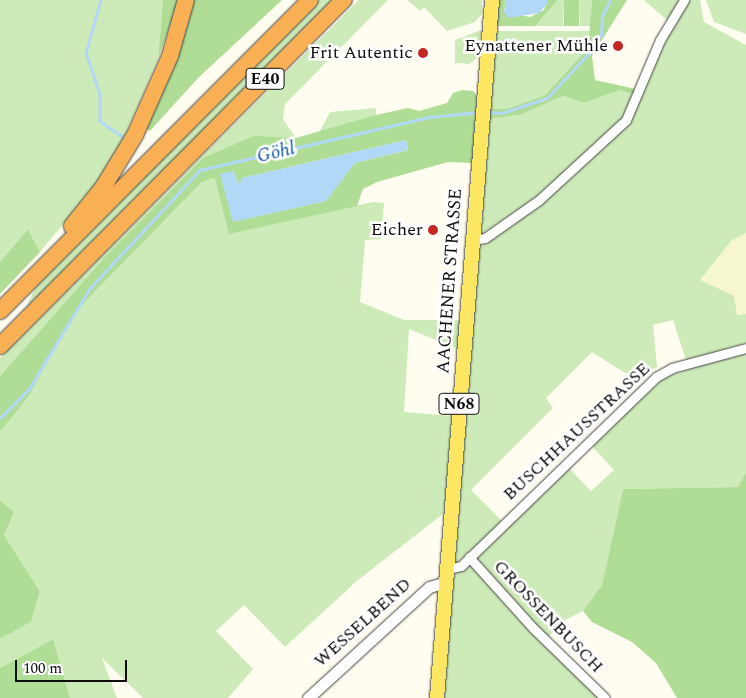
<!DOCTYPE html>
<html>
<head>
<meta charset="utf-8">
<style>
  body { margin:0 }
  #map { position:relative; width:746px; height:698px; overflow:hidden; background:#fffdf0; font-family:Spectral,serif }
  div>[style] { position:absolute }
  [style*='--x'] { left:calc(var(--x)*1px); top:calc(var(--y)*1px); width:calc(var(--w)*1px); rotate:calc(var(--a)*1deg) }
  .farmland>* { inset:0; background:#f6f6cf }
  .green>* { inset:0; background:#cdebb8 }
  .forest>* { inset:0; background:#afdd96; transform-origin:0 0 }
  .water>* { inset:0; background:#b2d8f8 }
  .stream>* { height:2.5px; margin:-1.25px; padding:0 1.25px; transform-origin:1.25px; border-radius:1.25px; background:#b2d8f8 }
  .roads { filter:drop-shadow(0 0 1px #414141) drop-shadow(0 0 1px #414141) }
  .minor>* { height:9px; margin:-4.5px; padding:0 4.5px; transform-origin:4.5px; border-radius:4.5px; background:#fff }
  .tertiary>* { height:11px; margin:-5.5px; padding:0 5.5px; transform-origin:5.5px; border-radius:5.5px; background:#fff }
  .primary>* { height:14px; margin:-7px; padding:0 7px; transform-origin:7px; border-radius:7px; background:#fde662 }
  .motorway>* { height:16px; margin:-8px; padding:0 8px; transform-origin:8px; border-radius:8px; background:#f9af54 }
  .dots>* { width:14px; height:14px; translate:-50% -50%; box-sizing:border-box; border:2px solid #fff; border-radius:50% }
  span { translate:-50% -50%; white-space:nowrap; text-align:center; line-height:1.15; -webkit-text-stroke:5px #fff; paint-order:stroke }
  .shield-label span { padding:1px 4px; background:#fff; border:1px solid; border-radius:4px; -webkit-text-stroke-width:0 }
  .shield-label { font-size:16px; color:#0e0e0e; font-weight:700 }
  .poi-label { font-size:18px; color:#0e0e0e }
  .right { translate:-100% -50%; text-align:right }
  .street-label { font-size:18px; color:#0e0e0e }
  .water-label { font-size:19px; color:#1257a5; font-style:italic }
  .scale { position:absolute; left:15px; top:660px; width:112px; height:22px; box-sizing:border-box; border:2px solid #0e0e0e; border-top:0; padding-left:6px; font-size:15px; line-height:18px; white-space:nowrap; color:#0e0e0e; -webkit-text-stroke:4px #fff; paint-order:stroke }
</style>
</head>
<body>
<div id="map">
  <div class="farmland">
    <i style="clip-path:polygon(746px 233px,746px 314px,737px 315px,699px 280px,731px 241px)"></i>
  </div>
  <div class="green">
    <i style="clip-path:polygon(0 0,163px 0,158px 59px,119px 149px,100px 180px,40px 252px,28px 229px,0 262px)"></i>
    <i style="clip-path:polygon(316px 0,337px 0,60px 279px,27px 305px,41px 276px)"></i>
    <i style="clip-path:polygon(359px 0,388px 0,285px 104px,283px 119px,296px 138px,203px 158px,103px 259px,0 376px,0 358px)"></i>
    <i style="clip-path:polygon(407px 0,482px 0,482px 14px,475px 22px,447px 31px,424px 7px,420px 11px)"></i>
    <i style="clip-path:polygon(558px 0,564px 0,563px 26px,535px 26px)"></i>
    <i style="clip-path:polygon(579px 0,592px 0,591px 26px,580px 26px)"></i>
    <i style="clip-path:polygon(644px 0,679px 0,668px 21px)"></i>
    <i style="clip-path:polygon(689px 0,700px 0,704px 22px,746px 45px,746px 233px,731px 241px,700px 280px,734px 296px,737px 315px,746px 314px,746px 343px,686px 360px,673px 320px,653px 325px,657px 368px,625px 373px,592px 352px,546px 398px,553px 408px,471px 490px,503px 522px,454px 565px,479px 248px,572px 178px,632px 119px,655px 57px)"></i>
    <i style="clip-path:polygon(706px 0,746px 0,746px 34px,714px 22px)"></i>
    <i style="clip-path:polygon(481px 30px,480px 56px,469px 64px,455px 63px,455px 40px)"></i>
    <i style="clip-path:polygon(495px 31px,590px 31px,588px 48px,545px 95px,505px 109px,487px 109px)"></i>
    <i style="clip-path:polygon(620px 90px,635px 95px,628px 113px,547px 190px,482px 234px,485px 119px,520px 115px,563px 96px,584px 103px)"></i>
    <i style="clip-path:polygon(376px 108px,376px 115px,319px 133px,330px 112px)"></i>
    <i style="clip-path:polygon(215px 178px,309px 216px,373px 202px,384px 203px,381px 239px,365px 240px,360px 302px,404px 320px,460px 320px,458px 349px,409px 329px,404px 412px,454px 416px,444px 513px,358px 580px,285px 647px,244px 605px,216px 631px,253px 669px,228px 698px,143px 698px,102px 658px,117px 698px,70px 698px,53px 639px,0 668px,0 639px,31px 622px,40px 593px,4px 535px,14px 512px,0 500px,0 432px,29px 396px,77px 310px,202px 182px)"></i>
    <i style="clip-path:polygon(746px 351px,746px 472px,738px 487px,623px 489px,602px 585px,583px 611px,565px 620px,548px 637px,476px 563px,477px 557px,569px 468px,591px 491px,614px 470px,591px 445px,665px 377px)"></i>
    <i style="clip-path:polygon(470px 565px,547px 638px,601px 698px,443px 698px,450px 578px)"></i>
  </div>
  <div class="forest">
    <i style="clip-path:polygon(163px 0,179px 0,158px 59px)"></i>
    <i style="clip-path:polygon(190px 0,282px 0,198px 78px,150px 131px,144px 128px)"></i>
    <i style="clip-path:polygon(497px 0,506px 0,504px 12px,530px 17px,544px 10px,547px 0,558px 0,535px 26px,495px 26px)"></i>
    <i style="left:564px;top:0;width:15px;height:26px"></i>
    <i style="clip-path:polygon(592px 0,627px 0,592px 56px,595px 80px,636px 89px,635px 95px,620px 90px,584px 103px,563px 96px,520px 115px,485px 119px,487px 109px,506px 109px,545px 95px,588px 48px)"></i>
    <i style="clip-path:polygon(evenodd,462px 90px,473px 91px,477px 96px,473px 163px,448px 162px,377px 182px,363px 189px,357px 206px,229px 234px,215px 178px,202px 182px,77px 310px,29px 396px,0 432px,0 376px,103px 259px,203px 158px,254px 136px,296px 138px,376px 115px,408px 108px,419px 111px,447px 103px,453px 93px,462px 90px,406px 140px,408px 150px,355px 163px,325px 201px,233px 222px,233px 171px,238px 183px,243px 182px,242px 178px,406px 140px)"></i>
    <i style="clip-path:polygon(28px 229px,40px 252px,0 294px,0 262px)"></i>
    <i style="clip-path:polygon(746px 472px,746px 698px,677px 698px,656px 663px,632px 642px,592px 622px,583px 611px,602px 585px,623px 489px,738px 487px)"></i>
    <i style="clip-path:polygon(0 500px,14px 512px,4px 535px,40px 592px,31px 622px,0 639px)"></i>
    <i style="clip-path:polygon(53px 639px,70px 698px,0 698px,0 668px)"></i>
  </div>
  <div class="water">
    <i style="clip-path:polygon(506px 0,547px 0,547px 4px,539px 13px,509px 18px,504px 12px)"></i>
    <i style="clip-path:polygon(406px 140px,408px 150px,355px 163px,326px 201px,233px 222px,220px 174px,233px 171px,238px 183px,242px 182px,242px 178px)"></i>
  </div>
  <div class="stream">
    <i style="--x:101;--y:0;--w:55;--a:105.8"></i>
    <i style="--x:86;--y:53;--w:43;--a:71.1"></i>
    <i style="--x:100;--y:94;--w:27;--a:90"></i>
    <i style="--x:100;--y:121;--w:28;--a:35"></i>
    <i style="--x:487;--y:112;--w:15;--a:4"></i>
    <i style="--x:502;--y:113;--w:47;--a:-18.4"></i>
    <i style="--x:547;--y:98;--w:62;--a:-47"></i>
    <i style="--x:589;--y:53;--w:22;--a:-56"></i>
    <i style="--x:601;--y:35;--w:19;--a:-87"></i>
    <i style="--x:602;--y:16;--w:18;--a:-63"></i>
    <i style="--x:0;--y:418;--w:41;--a:-45"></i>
    <i style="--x:29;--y:389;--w:117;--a:-59"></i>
    <i style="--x:89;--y:289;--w:163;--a:-47"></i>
    <i style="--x:200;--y:170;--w:236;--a:-13"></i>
    <i style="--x:430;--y:117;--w:49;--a:-5.8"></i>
  </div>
  <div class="roads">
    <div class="minor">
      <i style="--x:472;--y:240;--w:13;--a:-9"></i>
      <i style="--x:485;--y:238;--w:66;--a:-35.1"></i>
      <i style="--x:539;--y:200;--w:118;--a:-42.6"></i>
      <i style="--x:626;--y:120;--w:87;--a:-67"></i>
      <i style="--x:660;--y:40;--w:47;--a:-59"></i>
      <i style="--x:469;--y:557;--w:96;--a:48"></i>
      <i style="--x:533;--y:628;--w:100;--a:44.2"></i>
      <i style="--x:447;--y:569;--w:14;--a:-12"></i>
      <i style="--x:461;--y:566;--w:272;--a:-44.1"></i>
      <i style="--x:656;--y:377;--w:18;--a:-29"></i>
      <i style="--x:672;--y:368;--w:77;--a:-15.1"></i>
    </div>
    <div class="tertiary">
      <i style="--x:308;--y:698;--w:164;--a:-42.5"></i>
      <i style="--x:429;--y:587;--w:18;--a:-16"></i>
    </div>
    <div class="primary">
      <i style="--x:437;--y:698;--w:700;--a:-85.49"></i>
    </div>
    <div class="motorway">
      <i style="--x:72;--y:226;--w:51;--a:-51.3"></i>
      <i style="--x:104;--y:186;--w:60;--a:-58.7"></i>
      <i style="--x:135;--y:135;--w:86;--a:-66.1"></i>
      <i style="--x:170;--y:56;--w:58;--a:-74.1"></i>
      <i style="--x:0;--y:311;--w:439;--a:-45.1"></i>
      <i style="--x:0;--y:346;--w:488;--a:-45.2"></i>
    </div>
  </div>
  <div class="dots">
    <i style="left:618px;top:46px;background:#c42821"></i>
    <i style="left:423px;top:53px;background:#c42821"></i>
    <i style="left:433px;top:230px;background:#c42821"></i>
  </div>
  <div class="shield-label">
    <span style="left:265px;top:79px">E40</span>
    <span style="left:459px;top:404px">N68</span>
  </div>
  <div class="poi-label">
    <span class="right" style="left:608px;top:46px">Eynattener Mühle</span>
    <span class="right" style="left:413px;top:53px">Frit Autentic</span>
    <span class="right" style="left:423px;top:230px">Eicher</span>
  </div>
  <div class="street-label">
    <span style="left:450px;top:281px;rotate:-86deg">AACHENER STRASSE</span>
    <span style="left:577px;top:432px;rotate:-43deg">BUSCHHAUSSTRASSE</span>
    <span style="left:548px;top:617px;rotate:46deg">GROSSENBUSCH</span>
    <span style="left:363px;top:623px;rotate:-42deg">WESSELBEND</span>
  </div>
  <div class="water-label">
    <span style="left:276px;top:153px;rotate:-13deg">Göhl</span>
  </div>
  <div class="scale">100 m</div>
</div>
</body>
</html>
